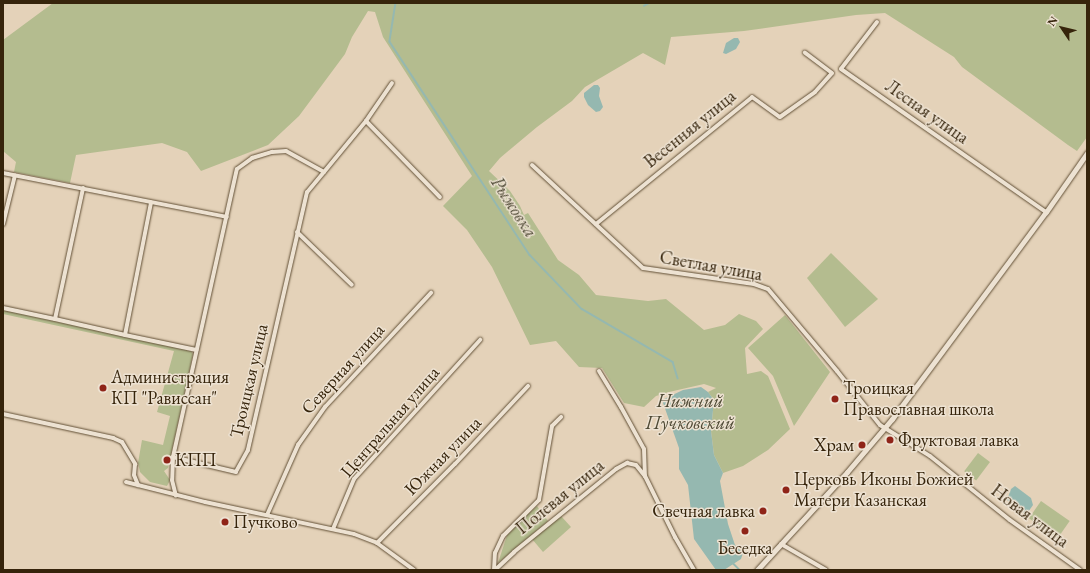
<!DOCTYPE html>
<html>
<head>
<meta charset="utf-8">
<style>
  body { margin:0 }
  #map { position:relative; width:1090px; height:573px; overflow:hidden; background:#e4d2b9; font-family:"EB Garamond",serif }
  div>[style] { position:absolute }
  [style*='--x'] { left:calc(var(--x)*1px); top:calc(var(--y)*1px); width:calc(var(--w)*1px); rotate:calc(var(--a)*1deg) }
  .green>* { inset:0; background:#b4bc8f; transform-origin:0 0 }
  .water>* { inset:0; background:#95b8b0 }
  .stream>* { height:1.5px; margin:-0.75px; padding:0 0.75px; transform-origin:0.75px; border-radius:0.75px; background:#95b8b0 }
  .roads { filter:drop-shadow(0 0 1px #625036) drop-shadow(0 0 1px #625036) }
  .minor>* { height:4px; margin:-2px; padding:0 2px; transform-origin:2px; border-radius:2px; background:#ede2d2 }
  .tertiary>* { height:5px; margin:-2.5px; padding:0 2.5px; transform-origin:2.5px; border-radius:2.5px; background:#ede2d2 }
  .dots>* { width:11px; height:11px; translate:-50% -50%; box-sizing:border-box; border:2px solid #ede2d2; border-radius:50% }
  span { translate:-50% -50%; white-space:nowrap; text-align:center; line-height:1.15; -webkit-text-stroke:3px #ede2d2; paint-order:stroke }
  .street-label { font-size:18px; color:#36240b }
  .poi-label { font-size:18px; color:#36240b }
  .left { translate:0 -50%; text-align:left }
  .right { translate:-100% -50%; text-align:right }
  .water-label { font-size:19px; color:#4e4934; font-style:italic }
  .frame { position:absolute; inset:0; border:4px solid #36240b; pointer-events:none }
  .north { position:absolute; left:1042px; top:8px; width:40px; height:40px; -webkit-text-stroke:3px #ede2d2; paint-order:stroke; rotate:305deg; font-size:11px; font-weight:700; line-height:16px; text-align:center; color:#36240b }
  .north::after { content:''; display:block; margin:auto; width:14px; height:18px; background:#36240b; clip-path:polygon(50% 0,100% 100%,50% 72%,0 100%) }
</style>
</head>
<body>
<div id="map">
  <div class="green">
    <i style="clip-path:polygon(53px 3px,1087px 3px,1087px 137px,1077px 151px,1068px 145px,962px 67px,954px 57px,885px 13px,856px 15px,744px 31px,671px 37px,665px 65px,643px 53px,585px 87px,572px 101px,537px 127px,500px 158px,489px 171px,510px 191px,520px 206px,524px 215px,528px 213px,558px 260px,579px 275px,596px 295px,648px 301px,666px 299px,704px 330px,725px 325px,739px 314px,756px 321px,763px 329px,745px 348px,747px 374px,761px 371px,768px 376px,790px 429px,768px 450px,743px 466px,723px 473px,714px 455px,711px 431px,714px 400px,708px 392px,716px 388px,704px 384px,669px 392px,656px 396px,644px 407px,624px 403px,602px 368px,579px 367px,556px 341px,530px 345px,492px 267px,467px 230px,443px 206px,472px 176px,383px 37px,375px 12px,368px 11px,352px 37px,345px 54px,299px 116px,268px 145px,201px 171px,187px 152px,162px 143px,76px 155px,70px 183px,14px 172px,16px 162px,3px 151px,3px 40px)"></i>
    <i style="clip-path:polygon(831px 253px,878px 299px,845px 327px,807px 278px)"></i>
    <i style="clip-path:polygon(3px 310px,191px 351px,193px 354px,170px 459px,166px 458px,164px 462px,169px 463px,168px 468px,164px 471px,170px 480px,167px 486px,150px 482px,140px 472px,138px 463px,142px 440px,163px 445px,170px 416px,157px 412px,174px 351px,3px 314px)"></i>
    <i style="clip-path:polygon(785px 315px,830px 372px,794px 426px,773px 376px,748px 348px)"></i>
    <i style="left:978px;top:453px;width:15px;height:23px;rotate:37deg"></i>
    <i style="left:1041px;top:501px;width:35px;height:21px;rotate:35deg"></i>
    <i style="clip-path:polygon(537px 506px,548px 521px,498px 563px,508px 532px)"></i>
    <i style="clip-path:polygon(561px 516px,571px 527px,543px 552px,532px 539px)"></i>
  </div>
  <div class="water">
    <i style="clip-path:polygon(734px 38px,738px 38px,740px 42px,736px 49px,726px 54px,723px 53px,726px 43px)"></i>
    <i style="clip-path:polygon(594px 85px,598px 85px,600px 88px,599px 96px,603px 107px,600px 111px,596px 112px,588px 105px,584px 97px,584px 93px)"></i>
    <i style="clip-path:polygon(701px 387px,708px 392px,714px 400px,711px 431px,714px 455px,723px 473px,720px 481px,728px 524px,735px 545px,743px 553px,741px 559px,724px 570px,716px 570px,694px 539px,688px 485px,679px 469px,679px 448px,662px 400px,683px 390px)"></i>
    <i style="clip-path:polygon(1015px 486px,1031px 498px,1033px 505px,1026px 515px,1007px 500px,1011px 489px)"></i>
  </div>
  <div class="stream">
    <i style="--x:396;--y:3;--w:39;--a:99"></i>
    <i style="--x:390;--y:42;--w:255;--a:56.7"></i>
    <i style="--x:530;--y:255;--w:75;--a:46.1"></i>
    <i style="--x:582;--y:309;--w:105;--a:30.2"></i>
    <i style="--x:673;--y:362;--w:17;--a:73"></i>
    <i style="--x:644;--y:6;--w:6;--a:-31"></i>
    <i style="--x:733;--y:563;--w:10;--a:45"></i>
  </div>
  <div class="roads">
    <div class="minor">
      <i style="--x:877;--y:22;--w:59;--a:127.5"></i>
      <i style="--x:841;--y:69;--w:250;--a:34.9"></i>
      <i style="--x:366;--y:121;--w:106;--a:45.8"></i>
      <i style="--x:286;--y:151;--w:43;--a:28.9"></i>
      <i style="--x:324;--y:172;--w:26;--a:130"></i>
      <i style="--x:307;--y:192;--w:265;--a:102.9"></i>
      <i style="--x:248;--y:450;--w:25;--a:119"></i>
      <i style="--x:236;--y:472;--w:65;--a:-166.6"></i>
      <i style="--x:173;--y:457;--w:295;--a:-77.5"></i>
      <i style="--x:237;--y:169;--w:19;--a:-36"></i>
      <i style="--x:252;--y:158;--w:21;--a:-17"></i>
      <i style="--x:272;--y:152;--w:14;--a:-4"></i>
      <i style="--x:532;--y:165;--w:151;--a:42.9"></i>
      <i style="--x:643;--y:268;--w:112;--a:8.2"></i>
      <i style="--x:754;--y:284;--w:15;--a:20"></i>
      <i style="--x:768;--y:289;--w:107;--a:49.9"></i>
      <i style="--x:837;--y:371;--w:69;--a:51.5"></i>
      <i style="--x:880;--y:425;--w:59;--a:31.8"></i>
      <i style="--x:930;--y:456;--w:102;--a:38.7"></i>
      <i style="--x:1010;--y:520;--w:86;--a:35.5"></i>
      <i style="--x:324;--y:172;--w:66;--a:-50.5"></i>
      <i style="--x:366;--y:121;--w:46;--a:-55.6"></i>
      <i style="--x:3;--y:173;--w:228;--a:11.1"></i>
      <i style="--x:3;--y:224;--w:50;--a:-76.2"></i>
      <i style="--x:596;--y:224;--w:201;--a:-39.1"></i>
      <i style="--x:752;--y:97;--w:34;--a:36"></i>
      <i style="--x:780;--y:117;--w:43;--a:-35.5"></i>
      <i style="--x:815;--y:92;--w:25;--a:-48"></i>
      <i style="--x:832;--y:73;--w:34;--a:-143"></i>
      <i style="--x:297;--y:232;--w:76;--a:43.9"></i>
      <i style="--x:3;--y:308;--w:53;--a:11.9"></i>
      <i style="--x:55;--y:319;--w:134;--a:-77.9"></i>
      <i style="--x:55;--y:319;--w:72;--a:12.9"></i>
      <i style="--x:125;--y:335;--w:135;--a:-78.9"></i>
      <i style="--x:125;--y:335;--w:73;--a:11.9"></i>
      <i style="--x:599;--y:371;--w:42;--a:58.6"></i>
      <i style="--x:621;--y:407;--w:48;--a:61.3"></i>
      <i style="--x:644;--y:449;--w:27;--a:88"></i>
      <i style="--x:645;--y:476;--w:68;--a:63.8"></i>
      <i style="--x:675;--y:537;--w:38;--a:60"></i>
      <i style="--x:3;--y:414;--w:113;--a:12.3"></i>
      <i style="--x:113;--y:438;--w:10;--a:24"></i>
      <i style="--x:122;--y:442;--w:26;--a:59"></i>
      <i style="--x:135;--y:464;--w:11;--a:95"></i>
      <i style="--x:134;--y:475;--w:11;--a:68"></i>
      <i style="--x:173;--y:457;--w:23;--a:92"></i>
      <i style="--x:172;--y:480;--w:16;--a:76"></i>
      <i style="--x:126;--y:482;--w:81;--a:14.2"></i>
      <i style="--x:205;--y:502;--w:152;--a:12.1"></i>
      <i style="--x:354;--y:534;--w:25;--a:21"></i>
      <i style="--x:377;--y:543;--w:46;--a:36.1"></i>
      <i style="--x:267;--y:515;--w:77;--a:-66.1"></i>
      <i style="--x:298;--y:445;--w:47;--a:-54.6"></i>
      <i style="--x:325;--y:407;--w:156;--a:-47.1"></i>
      <i style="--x:333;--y:529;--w:54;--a:-67.2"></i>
      <i style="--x:354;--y:479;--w:188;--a:-47.8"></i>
      <i style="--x:377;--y:543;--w:111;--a:-45.4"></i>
      <i style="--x:455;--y:464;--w:107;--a:-46.9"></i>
      <i style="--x:781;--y:544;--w:52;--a:30"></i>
      <i style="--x:494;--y:570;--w:17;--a:-87"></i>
      <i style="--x:495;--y:553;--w:19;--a:-65"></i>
      <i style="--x:503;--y:536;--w:51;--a:-45"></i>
      <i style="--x:539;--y:500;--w:75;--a:-80"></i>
      <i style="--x:552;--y:426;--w:13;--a:-45"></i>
      <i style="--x:495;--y:570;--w:26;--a:-43"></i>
      <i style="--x:514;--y:552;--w:132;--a:-39.1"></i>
      <i style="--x:616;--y:469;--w:13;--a:-29"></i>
      <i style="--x:627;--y:463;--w:9;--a:13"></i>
      <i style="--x:636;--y:465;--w:14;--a:51"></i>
    </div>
    <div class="tertiary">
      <i style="--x:757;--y:570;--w:133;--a:-47.4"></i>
      <i style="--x:847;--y:472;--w:70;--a:-49.7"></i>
      <i style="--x:892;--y:419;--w:258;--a:-53.4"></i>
      <i style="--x:1046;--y:212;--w:72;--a:-55.2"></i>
    </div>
  </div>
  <div class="dots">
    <i style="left:103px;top:388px;background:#8f2418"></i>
    <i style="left:835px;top:399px;background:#8f2418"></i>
    <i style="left:890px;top:440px;background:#8f2418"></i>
    <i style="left:862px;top:445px;background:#8f2418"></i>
    <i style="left:167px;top:460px;background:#8f2418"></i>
    <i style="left:786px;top:490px;background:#8f2418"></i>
    <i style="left:763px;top:511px;background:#8f2418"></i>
    <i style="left:225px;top:522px;background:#8f2418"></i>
    <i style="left:745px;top:531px;background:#8f2418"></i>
  </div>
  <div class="street-label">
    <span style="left:927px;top:112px;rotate:35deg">Лесная улица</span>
    <span style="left:690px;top:129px;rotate:-39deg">Весенняя улица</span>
    <span style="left:711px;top:266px;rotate:10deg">Светлая улица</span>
    <span style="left:343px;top:369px;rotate:-48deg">Северная улица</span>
    <span style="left:249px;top:381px;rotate:-77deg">Троицкая улица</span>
    <span style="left:390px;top:422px;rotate:-49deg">Центральная улица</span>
    <span style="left:443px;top:456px;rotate:-46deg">Южная улица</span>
    <span style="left:560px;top:497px;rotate:-39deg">Полевая улица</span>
    <span style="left:1030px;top:516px;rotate:37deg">Новая улица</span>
  </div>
  <div class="poi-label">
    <span class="left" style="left:111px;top:388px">Администрация<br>КП "Рависсан"</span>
    <span class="left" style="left:843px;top:399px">Троицкая<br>Православная школа</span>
    <span class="left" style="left:898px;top:440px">Фруктовая лавка</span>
    <span class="right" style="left:854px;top:445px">Храм</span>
    <span class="left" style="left:175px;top:460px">КПП</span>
    <span class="left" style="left:794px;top:490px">Церковь Иконы Божией<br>Матери Казанская</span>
    <span class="right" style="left:755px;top:511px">Свечная лавка</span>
    <span class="left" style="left:233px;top:522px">Пучково</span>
    <span style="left:745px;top:548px">Беседка</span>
  </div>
  <div class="water-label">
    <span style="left:514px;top:207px;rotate:57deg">Рыжовка</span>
    <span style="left:690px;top:412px">Нижний<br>Пучковский</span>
  </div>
  <div class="frame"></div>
  <div class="north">N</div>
</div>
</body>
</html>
